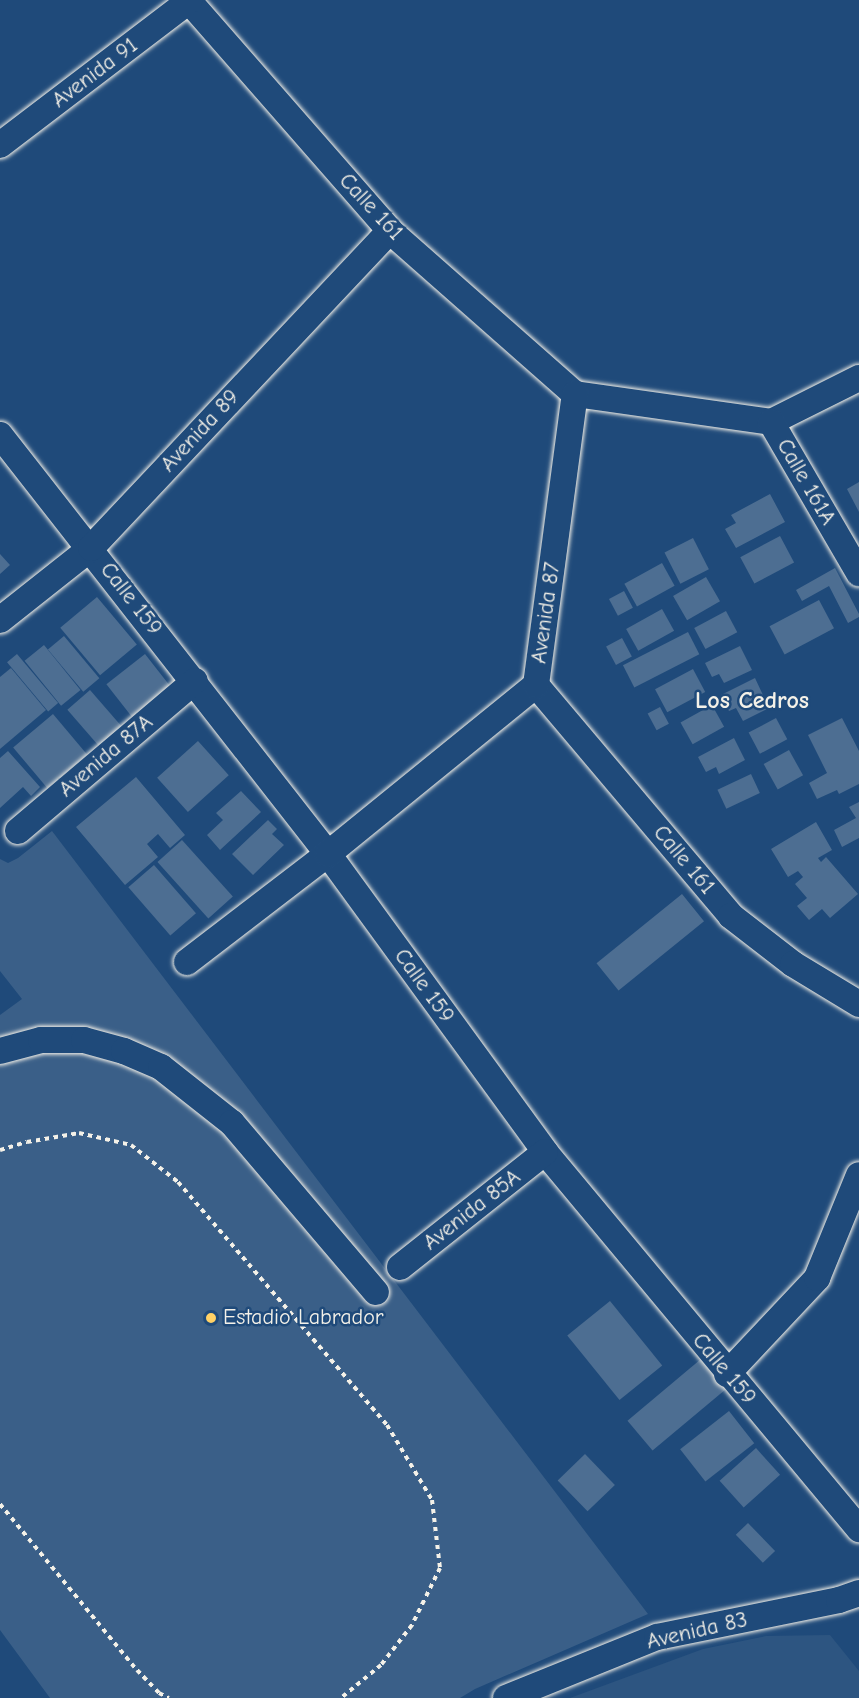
<!DOCTYPE html>
<html>
<head>
<meta charset="utf-8">
<style>
  body { margin:0 }
  #map { position:relative; width:859px; height:1698px; overflow:hidden; background:#1f4a7a; font-family:"Comic Neue",sans-serif }
  div>[style] { position:absolute }
  [style*='--x'] { left:calc(var(--x)*1px); top:calc(var(--y)*1px); width:calc(var(--w)*1px); rotate:calc(var(--a)*1deg) }
  .built>* { inset:0; background:#2d5581 }
  .green>* { inset:0; background:#3a5f88 }
  .building>* { inset:0; background:#4d6e92; transform-origin:0 0 }
  .path>* { height:4px; margin-top:-2px; transform-origin:0; background:repeating-linear-gradient(90deg,#f4f1e8 0 4.5px,transparent 0 9px) }
  .roads { filter:drop-shadow(0 0 2px #f4f1e8) drop-shadow(0 0 2px #f4f1e8) }
  .minor>* { height:26px; margin:-13px; padding:0 13px; transform-origin:13px; border-radius:13px; background:#1f4a7a }
  .dots>* { width:16px; height:16px; translate:-50% -50%; box-sizing:border-box; border:3px solid #1f4a7a; border-radius:50% }
  span { translate:-50% -50%; white-space:nowrap; text-align:center; line-height:1.15; -webkit-text-stroke:5px #1f4a7a; paint-order:stroke }
  .street-label { font-size:22px; color:#f4f1e8 }
  .poi-label { font-size:22px; color:#f4f1e8 }
  .left { translate:0 -50%; text-align:left }
  .neighbourhood-label { font-size:24px; color:#f4f1e8; font-weight:700 }
</style>
</head>
<body>
<div id="map">
  <div class="built">
    <i style="clip-path:polygon(830px 1635px,859px 1671px,859px 1698px,570px 1698px,703px 1649px,766px 1636px)"></i>
  </div>
  <div class="green">
    <i style="clip-path:polygon(52px 831px,648px 1614px,475px 1689px,460px 1698px,50px 1698px,0 1630px,0 1015px,22px 999px,0 971px,0 859px,8px 863px,18px 858px)"></i>
  </div>
  <div class="building">
    <i style="clip-path:polygon(859px 482px,859px 512px,847px 489px)"></i>
    <i style="clip-path:polygon(770px 494px,785px 522px,736px 548px,725px 529px,736px 523px,731px 515px)"></i>
    <i style="left:780px;top:536px;width:30px;height:45px;rotate:62deg"></i>
    <i style="left:693px;top:538px;width:35px;height:32px;rotate:63deg"></i>
    <i style="clip-path:polygon(0 554px,10px 565px,0 574px)"></i>
    <i style="left:662px;top:563px;width:26px;height:43px;rotate:61deg"></i>
    <i style="clip-path:polygon(835px 568px,859px 614px,859px 617px,848px 623px,829px 586px,802px 601px,796px 590px)"></i>
    <i style="left:706px;top:577px;width:28px;height:38px;rotate:60deg"></i>
    <i style="left:624px;top:591px;width:19px;height:17px;rotate:62deg"></i>
    <i style="left:97px;top:597px;width:62px;height:48px;rotate:50deg"></i>
    <i style="left:819px;top:600px;width:32px;height:56px;rotate:62deg"></i>
    <i style="left:662px;top:609px;width:25px;height:41px;rotate:61deg"></i>
    <i style="left:726px;top:611px;width:24px;height:36px;rotate:62deg"></i>
    <i style="left:688px;top:632px;width:25px;height:73px;rotate:63deg"></i>
    <i style="left:64px;top:636px;width:55px;height:21px;rotate:50deg"></i>
    <i style="left:622px;top:638px;width:21px;height:18px;rotate:62deg"></i>
    <i style="left:44px;top:645px;width:58px;height:25px;rotate:51deg"></i>
    <i style="clip-path:polygon(740px 646px,752px 670px,724px 683px,719px 674px,712px 677px,705px 663px)"></i>
    <i style="left:17px;top:654px;width:64px;height:13px;rotate:50deg"></i>
    <i style="left:145px;top:654px;width:42px;height:49px;rotate:52deg"></i>
    <i style="clip-path:polygon(11px 668px,46px 710px,0 749px,0 677px)"></i>
    <i style="left:693px;top:669px;width:26px;height:43px;rotate:62deg"></i>
    <i style="clip-path:polygon(755px 678px,769px 708px,743px 721px,736px 708px,729px 711px,721px 695px)"></i>
    <i style="left:90px;top:690px;width:50px;height:30px;rotate:49deg"></i>
    <i style="left:712px;top:705px;width:25px;height:36px;rotate:61deg"></i>
    <i style="left:660px;top:707px;width:19px;height:14px;rotate:62deg"></i>
    <i style="left:53px;top:714px;width:53px;height:52px;rotate:50deg"></i>
    <i style="left:776px;top:718px;width:24px;height:31px;rotate:62deg"></i>
    <i style="clip-path:polygon(842px 718px,859px 751px,859px 784px,839px 794px,837px 790px,817px 799px,809px 783px,827px 773px,808px 735px)"></i>
    <i style="clip-path:polygon(734px 738px,745px 760px,719px 774px,716px 767px,706px 772px,698px 757px)"></i>
    <i style="left:198px;top:741px;width:46px;height:55px;rotate:48deg"></i>
    <i style="left:789px;top:750px;width:29px;height:29px;rotate:61deg"></i>
    <i style="clip-path:polygon(8px 751px,40px 787px,31px 796px,23px 787px,0 808px,0 758px)"></i>
    <i style="left:751px;top:774px;width:21px;height:37px;rotate:65deg"></i>
    <i style="clip-path:polygon(136px 777px,185px 835px,170px 848px,158px 834px,147px 844px,158px 857px,125px 885px,76px 827px)"></i>
    <i style="clip-path:polygon(241px 791px,261px 812px,220px 850px,207px 835px,223px 820px,216px 813px)"></i>
    <i style="clip-path:polygon(859px 802px,859px 838px,842px 847px,834px 830px,856px 818px,849px 807px)"></i>
    <i style="clip-path:polygon(268px 820px,277px 829px,272px 834px,284px 845px,253px 875px,232px 854px)"></i>
    <i style="clip-path:polygon(816px 822px,832px 850px,818px 858px,821px 862px,826px 857px,858px 894px,830px 918px,822px 909px,809px 920px,797px 906px,807px 898px,795px 884px,803px 877px,798px 871px,788px 877px,771px 849px)"></i>
    <i style="left:182px;top:840px;width:76px;height:33px;rotate:48deg"></i>
    <i style="left:154px;top:865px;width:64px;height:34px;rotate:49deg"></i>
    <i style="left:682px;top:894px;width:35px;height:110px;rotate:51deg"></i>
    <i style="left:610px;top:1301px;width:83px;height:55px;rotate:51deg"></i>
    <i style="left:701px;top:1359px;width:39px;height:96px;rotate:50deg"></i>
    <i style="left:729px;top:1411px;width:41px;height:62px;rotate:52deg"></i>
    <i style="left:756px;top:1448px;width:36px;height:49px;rotate:48deg"></i>
    <i style="left:585px;top:1454px;width:43px;height:38px;rotate:46deg"></i>
    <i style="left:748px;top:1523px;width:39px;height:17px;rotate:46deg"></i>
  </div>
  <div class="path">
    <i style="--x:0;--y:1150;--w:28;--a:-17"></i>
    <i style="--x:27;--y:1142;--w:53;--a:-9.8"></i>
    <i style="--x:79;--y:1133;--w:53;--a:13"></i>
    <i style="--x:131;--y:1145;--w:60;--a:38.2"></i>
    <i style="--x:178;--y:1182;--w:321;--a:49.3"></i>
    <i style="--x:387;--y:1425;--w:87;--a:59"></i>
    <i style="--x:432;--y:1500;--w:68;--a:83.3"></i>
    <i style="--x:440;--y:1568;--w:64;--a:116.2"></i>
    <i style="--x:412;--y:1625;--w:51;--a:127.8"></i>
    <i style="--x:381;--y:1665;--w:52;--a:140.5"></i>
    <i style="--x:0;--y:1504;--w:215;--a:50.5"></i>
    <i style="--x:137;--y:1670;--w:32;--a:46"></i>
    <i style="--x:159;--y:1693;--w:11;--a:27"></i>
  </div>
  <div class="roads">
    <div class="minor">
      <i style="--x:188;--y:0;--w:307;--a:48.8"></i>
      <i style="--x:390;--y:231;--w:247;--a:41.4"></i>
      <i style="--x:0;--y:145;--w:238;--a:-37.3"></i>
      <i style="--x:575;--y:394;--w:198;--a:8.1"></i>
      <i style="--x:771;--y:422;--w:98;--a:-26.6"></i>
      <i style="--x:771;--y:422;--w:175;--a:59.8"></i>
      <i style="--x:0;--y:435;--w:532;--a:51.95"></i>
      <i style="--x:328;--y:854;--w:369;--a:53.9"></i>
      <i style="--x:545;--y:1152;--w:491;--a:50.2"></i>
      <i style="--x:0;--y:620;--w:116;--a:-38.4"></i>
      <i style="--x:91;--y:548;--w:436;--a:-46.7"></i>
      <i style="--x:536;--y:685;--w:302;--a:49.8"></i>
      <i style="--x:731;--y:916;--w:78;--a:37.7"></i>
      <i style="--x:793;--y:964;--w:77;--a:31.2"></i>
      <i style="--x:18;--y:831;--w:232;--a:-40.3"></i>
      <i style="--x:187;--y:962;--w:178;--a:-37.5"></i>
      <i style="--x:328;--y:854;--w:268;--a:-39.1"></i>
      <i style="--x:536;--y:685;--w:294;--a:-82.4"></i>
      <i style="--x:0;--y:1051;--w:42;--a:-15"></i>
      <i style="--x:41;--y:1040;--w:43;--a:0"></i>
      <i style="--x:84;--y:1040;--w:41;--a:15.4"></i>
      <i style="--x:124;--y:1051;--w:40;--a:23.4"></i>
      <i style="--x:161;--y:1067;--w:90;--a:38.3"></i>
      <i style="--x:232;--y:1123;--w:222;--a:49.6"></i>
      <i style="--x:400;--y:1267;--w:185;--a:-38.4"></i>
      <i style="--x:727;--y:1374;--w:132;--a:-46.8"></i>
      <i style="--x:817;--y:1278;--w:111;--a:-67.8"></i>
      <i style="--x:506;--y:1698;--w:163;--a:-22"></i>
      <i style="--x:657;--y:1637;--w:186;--a:-11.5"></i>
      <i style="--x:839;--y:1600;--w:21;--a:-19"></i>
    </div>
  </div>
  <div class="dots">
    <i style="left:211px;top:1318px;background:#ffd166"></i>
  </div>
  <div class="street-label">
    <span style="left:95px;top:73px;rotate:-37deg">Avenida 91</span>
    <span style="left:371px;top:207px;rotate:47deg">Calle 161</span>
    <span style="left:200px;top:431px;rotate:-47deg">Avenida 89</span>
    <span style="left:806px;top:482px;rotate:60deg">Calle 161A</span>
    <span style="left:131px;top:599px;rotate:52deg">Calle 159</span>
    <span style="left:546px;top:613px;rotate:-82deg">Avenida 87</span>
    <span style="left:106px;top:756px;rotate:-40deg">Avenida 87A</span>
    <span style="left:684px;top:860px;rotate:50deg">Calle 161</span>
    <span style="left:424px;top:986px;rotate:54deg">Calle 159</span>
    <span style="left:472px;top:1210px;rotate:-38deg">Avenida 85A</span>
    <span style="left:724px;top:1369px;rotate:50deg">Calle 159</span>
    <span style="left:697px;top:1631px;rotate:-13deg">Avenida 83</span>
  </div>
  <div class="poi-label">
    <span class="left" style="left:223px;top:1318px">Estadio Labrador</span>
  </div>
  <div class="neighbourhood-label">
    <span style="left:752px;top:701px">Los Cedros</span>
  </div>
</div>
</body>
</html>
